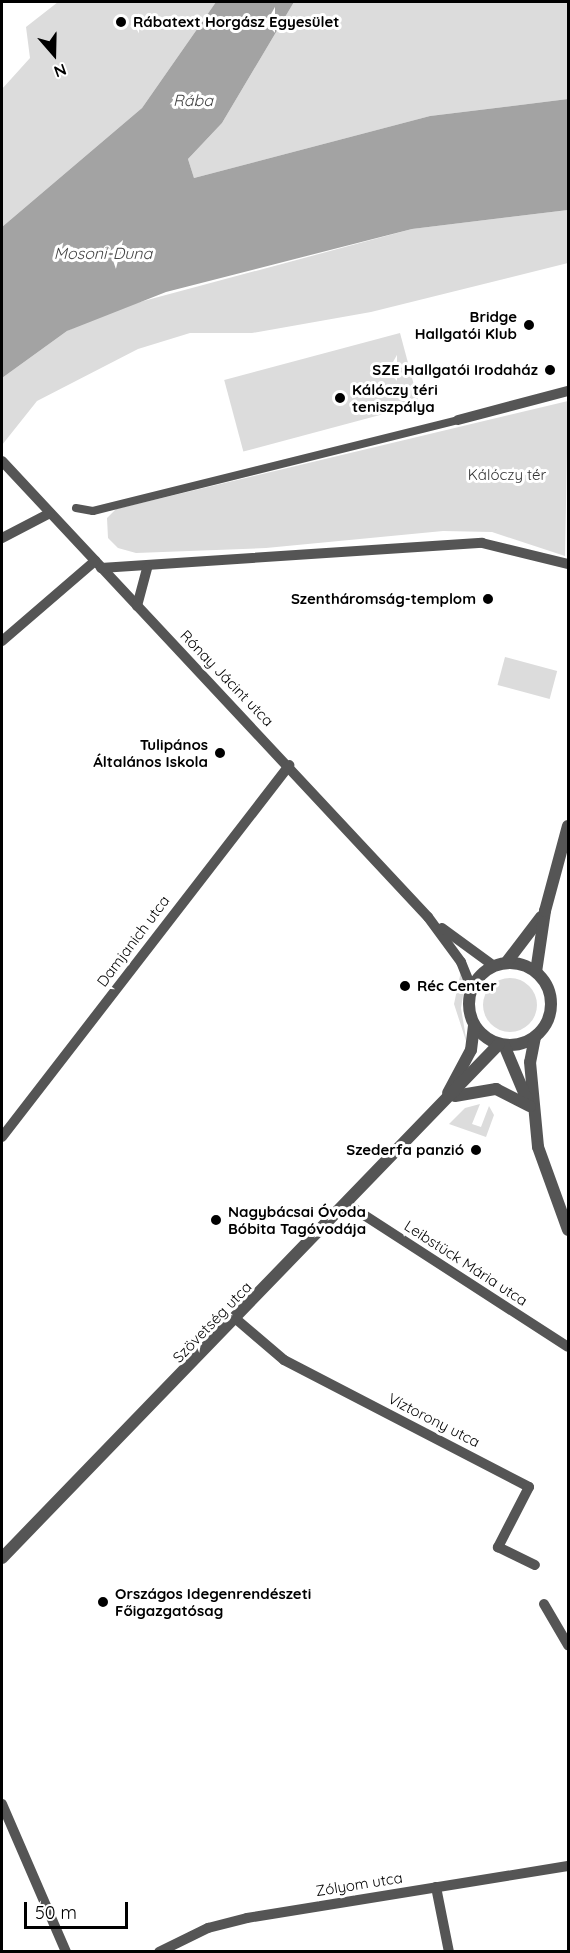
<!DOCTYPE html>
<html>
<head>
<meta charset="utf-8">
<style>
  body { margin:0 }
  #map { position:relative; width:570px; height:1953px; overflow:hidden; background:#fff; font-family:Quicksand,sans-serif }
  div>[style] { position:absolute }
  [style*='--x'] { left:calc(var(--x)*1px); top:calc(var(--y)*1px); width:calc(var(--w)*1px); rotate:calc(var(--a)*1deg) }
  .green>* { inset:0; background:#dcdcdc; transform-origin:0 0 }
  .round { border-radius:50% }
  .water>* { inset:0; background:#a3a3a3 }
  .pedestrian>* { height:8px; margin:-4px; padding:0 4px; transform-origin:4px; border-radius:4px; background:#555 }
  .minor>* { height:10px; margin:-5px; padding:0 5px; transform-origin:5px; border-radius:5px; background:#555 }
  .tertiary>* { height:12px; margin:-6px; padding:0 6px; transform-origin:6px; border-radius:6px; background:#555 }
  .tertiary>.ring { margin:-6px; padding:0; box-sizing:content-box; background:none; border:12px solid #555; border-radius:50% }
  .dots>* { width:16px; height:16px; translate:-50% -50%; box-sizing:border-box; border:3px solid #fff; border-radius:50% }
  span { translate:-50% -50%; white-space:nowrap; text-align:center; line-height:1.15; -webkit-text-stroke:6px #fff; paint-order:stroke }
  .poi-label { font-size:15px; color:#000; font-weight:700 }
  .left { translate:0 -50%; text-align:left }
  .right { translate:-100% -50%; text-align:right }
  .park-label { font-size:15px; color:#333 }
  .street-label { font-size:15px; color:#000 }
  .water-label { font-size:16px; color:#444; font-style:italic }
  .frame { position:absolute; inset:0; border:3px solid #000; pointer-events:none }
  .north { position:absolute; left:24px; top:24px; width:60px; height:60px; -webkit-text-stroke:4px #fff; paint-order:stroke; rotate:160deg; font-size:16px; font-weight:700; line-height:24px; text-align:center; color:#000 }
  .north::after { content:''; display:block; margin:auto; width:21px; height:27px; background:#000; clip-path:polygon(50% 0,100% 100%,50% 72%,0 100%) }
  .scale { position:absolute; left:24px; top:1902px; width:104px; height:27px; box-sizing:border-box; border:3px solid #000; border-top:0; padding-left:8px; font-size:18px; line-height:21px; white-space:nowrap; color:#000; -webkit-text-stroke:4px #fff; paint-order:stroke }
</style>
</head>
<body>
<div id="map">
  <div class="green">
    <i style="clip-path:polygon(58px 2px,216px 2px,142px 108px,2px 227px,2px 89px,30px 58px,26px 27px)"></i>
    <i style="clip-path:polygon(294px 2px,568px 2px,568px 99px,430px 116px,194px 178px,188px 159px,222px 123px)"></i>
    <i style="clip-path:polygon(568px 210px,568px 263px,371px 312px,252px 333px,190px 333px,138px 349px,37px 401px,2px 445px,2px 378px,67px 331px,110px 310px,412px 229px)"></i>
    <i style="left:400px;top:333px;width:74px;height:182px;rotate:75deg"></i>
    <i style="clip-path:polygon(568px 401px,565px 556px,492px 532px,443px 531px,266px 548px,136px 553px,118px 548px,108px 538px,107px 518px,116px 509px)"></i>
    <i style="left:505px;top:657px;width:54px;height:29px;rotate:15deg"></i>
    <i style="clip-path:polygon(461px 971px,465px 983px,461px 1008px,467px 1044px,454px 1004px)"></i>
    <i class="round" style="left:483px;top:978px;width:54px;height:54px"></i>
    <i style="clip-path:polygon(480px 1104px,472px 1124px,481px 1127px,489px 1106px,494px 1115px,486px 1137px,449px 1124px,465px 1108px)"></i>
  </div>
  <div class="water">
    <i style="clip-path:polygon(216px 2px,294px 2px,222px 123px,188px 159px,194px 178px,430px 116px,568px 99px,568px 210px,412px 229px,166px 292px,67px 331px,2px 378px,2px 227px,142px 108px)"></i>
  </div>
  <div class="pedestrian">
    <i style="--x:76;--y:508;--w:17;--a:10"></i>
    <i style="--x:93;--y:511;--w:376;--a:-14"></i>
  </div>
  <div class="minor">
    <i style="--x:458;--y:420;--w:114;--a:-14.8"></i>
    <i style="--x:2;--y:461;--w:624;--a:46.95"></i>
    <i style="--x:428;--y:917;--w:56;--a:53.7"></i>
    <i style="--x:461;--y:962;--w:29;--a:68"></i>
    <i style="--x:2;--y:538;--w:54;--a:-27.5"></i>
    <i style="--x:101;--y:568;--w:382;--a:-3.8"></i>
    <i style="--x:482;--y:543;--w:89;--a:13.7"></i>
    <i style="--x:137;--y:606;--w:39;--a:-75"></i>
    <i style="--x:2;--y:641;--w:123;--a:-40.7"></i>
    <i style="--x:442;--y:928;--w:64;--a:36.2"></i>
    <i style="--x:2;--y:1137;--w:470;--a:-52.3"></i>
    <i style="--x:347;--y:1204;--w:263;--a:32.9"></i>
    <i style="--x:236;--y:1319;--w:63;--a:40.5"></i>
    <i style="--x:284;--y:1360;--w:276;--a:27.4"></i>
    <i style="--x:529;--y:1487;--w:68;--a:117.3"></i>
    <i style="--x:498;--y:1547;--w:41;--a:25.9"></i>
    <i style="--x:544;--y:1604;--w:48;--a:59.7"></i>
    <i style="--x:2;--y:1804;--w:161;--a:66.6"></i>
    <i style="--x:436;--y:1887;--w:66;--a:78.7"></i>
    <i style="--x:159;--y:1952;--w:55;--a:-26.1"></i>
    <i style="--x:208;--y:1928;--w:40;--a:-14.4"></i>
    <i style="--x:247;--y:1918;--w:325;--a:-9.2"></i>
  </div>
  <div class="tertiary">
    <i class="ring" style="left:469px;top:963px;width:70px;height:70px"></i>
    <i style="--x:506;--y:963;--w:58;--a:-52.7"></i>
    <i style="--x:536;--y:972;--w:62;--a:-81.6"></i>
    <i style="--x:545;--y:911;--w:88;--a:-74.9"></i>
    <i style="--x:535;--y:1037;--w:25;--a:101"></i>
    <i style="--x:530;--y:1062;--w:85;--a:84.6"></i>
    <i style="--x:538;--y:1147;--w:88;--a:70.1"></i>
    <i style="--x:504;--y:1045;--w:62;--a:67.2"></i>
    <i style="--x:448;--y:1093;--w:49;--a:-61.9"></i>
    <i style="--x:471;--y:1050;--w:25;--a:-83"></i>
    <i style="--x:455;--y:1096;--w:42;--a:-9.7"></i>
    <i style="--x:496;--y:1089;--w:38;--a:27"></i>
    <i style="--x:2;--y:1558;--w:715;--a:-45.96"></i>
  </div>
  <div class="dots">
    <i style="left:121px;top:22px;background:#000"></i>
    <i style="left:529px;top:325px;background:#000"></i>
    <i style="left:550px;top:370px;background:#000"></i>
    <i style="left:340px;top:398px;background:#000"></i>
    <i style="left:488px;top:599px;background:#000"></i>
    <i style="left:220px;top:753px;background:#000"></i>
    <i style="left:405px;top:986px;background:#000"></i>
    <i style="left:476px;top:1150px;background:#000"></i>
    <i style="left:216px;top:1220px;background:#000"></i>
    <i style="left:103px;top:1602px;background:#000"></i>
  </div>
  <div class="poi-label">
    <span class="left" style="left:133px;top:22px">Rábatext Horgász Egyesület</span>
    <span class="right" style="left:517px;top:325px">Bridge<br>Hallgatói Klub</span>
    <span class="right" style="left:538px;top:370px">SZE Hallgatói Irodaház</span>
    <span class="left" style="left:352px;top:398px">Kálóczy téri<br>teniszpálya</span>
    <span class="right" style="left:476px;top:599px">Szentháromság-templom</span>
    <span class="right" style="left:208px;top:753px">Tulipános<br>Általános Iskola</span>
    <span class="left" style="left:417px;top:986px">Réc Center</span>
    <span class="right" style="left:464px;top:1150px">Szederfa panzió</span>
    <span class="left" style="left:228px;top:1220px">Nagybácsai Óvoda<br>Bóbita Tagóvodája</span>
    <span class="left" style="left:115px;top:1602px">Országos Idegenrendészeti<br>Főigazgatósag</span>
  </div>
  <div class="park-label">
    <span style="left:507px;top:475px">Kálóczy tér</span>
  </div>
  <div class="street-label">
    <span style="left:227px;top:678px;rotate:46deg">Rónay Jácint utca</span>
    <span style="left:133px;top:941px;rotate:-53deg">Damjanich utca</span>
    <span style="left:466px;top:1263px;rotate:33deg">Leibstück Mária utca</span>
    <span style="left:212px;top:1322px;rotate:-46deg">Szövetség utca</span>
    <span style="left:434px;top:1420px;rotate:27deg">Víztorony utca</span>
    <span style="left:359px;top:1884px;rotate:-9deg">Zólyom utca</span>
  </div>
  <div class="water-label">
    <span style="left:193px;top:100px">Rába</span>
    <span style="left:103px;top:253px">Mosoni-Duna</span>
  </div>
  <div class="frame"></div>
  <div class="north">N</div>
  <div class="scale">50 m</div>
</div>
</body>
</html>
